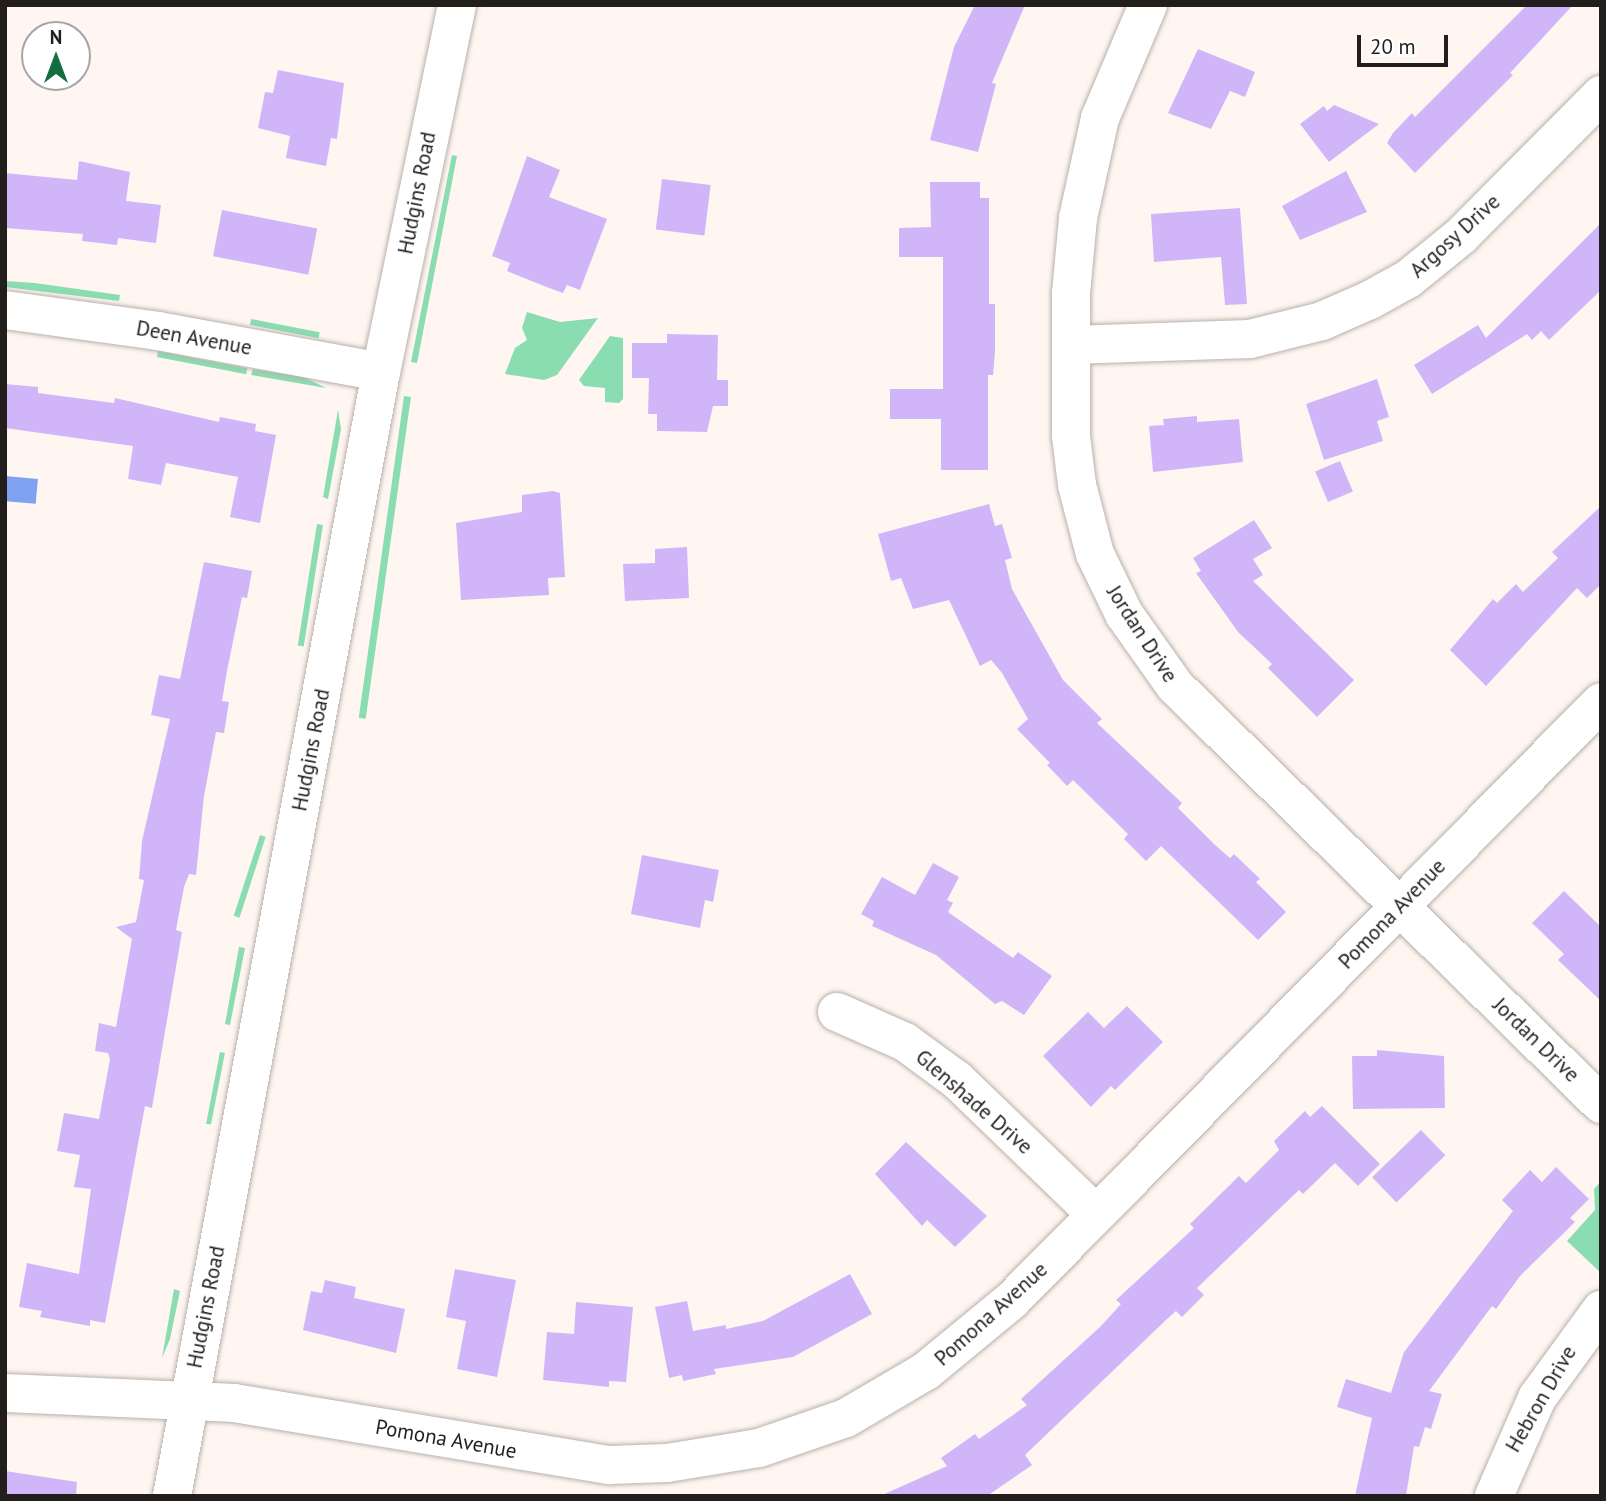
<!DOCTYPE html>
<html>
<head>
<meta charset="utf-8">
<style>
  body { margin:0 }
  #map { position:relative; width:1606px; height:1501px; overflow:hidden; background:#fff6f1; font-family:"PT Sans",sans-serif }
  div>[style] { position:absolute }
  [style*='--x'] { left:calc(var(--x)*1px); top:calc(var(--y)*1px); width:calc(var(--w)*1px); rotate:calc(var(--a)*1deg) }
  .green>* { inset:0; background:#8adcb1; transform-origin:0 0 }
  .water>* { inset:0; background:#7ea2f0; transform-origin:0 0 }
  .building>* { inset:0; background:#d0b6f9; transform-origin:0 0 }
  .roads { filter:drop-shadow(0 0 2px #b9b0ab) drop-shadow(0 0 2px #b9b0ab) }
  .minor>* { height:38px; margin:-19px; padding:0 19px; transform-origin:19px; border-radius:19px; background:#fff }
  span { translate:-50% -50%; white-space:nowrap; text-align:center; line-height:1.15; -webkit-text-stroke:7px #fff; paint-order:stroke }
  .street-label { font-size:21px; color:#211e1c }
  .frame { position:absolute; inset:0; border:7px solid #211e1c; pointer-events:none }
  .north { position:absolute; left:21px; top:21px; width:70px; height:70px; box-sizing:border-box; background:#fff; border:2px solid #a6a5a4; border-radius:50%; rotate:0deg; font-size:19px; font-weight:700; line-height:28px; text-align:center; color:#211e1c }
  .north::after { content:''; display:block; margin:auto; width:24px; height:32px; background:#146e42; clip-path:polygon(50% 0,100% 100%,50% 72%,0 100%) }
  .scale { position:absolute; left:1357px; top:35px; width:91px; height:32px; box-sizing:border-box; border:4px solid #211e1c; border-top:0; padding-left:9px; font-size:21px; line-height:24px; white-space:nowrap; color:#211e1c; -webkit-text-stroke:5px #fff; paint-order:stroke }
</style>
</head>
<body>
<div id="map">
  <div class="green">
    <i style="clip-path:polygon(452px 155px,457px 156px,417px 363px,411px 362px)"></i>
    <i style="clip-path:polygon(5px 281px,35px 283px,120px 295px,119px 301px,5px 287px)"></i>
    <i style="clip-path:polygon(527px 312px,560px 322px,598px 318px,557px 375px,544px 380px,505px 374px,515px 348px,527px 340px,522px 328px)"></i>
    <i style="left:251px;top:319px;width:70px;height:6px;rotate:11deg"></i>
    <i style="clip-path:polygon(610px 336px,623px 338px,623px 399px,619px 403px,605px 402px,605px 388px,584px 386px,579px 380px)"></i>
    <i style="left:158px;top:351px;width:91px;height:6px;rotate:11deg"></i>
    <i style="clip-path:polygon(253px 369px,304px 377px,326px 388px,251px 375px)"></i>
    <i style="left:404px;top:396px;width:7px;height:325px;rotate:8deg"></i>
    <i style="clip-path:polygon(338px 410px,341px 429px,328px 499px,323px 497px)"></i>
    <i style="left:317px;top:524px;width:6px;height:123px;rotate:9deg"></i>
    <i style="left:260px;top:835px;width:6px;height:85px;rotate:18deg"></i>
    <i style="clip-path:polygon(239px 947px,245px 948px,230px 1025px,225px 1024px)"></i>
    <i style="left:220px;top:1052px;width:5px;height:73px;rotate:11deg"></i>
    <i style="clip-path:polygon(1601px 1181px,1601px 1273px,1567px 1241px,1595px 1210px,1594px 1189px)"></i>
    <i style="clip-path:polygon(174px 1289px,180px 1291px,170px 1339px,162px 1358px)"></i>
  </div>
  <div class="water">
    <i style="left:5px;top:476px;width:33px;height:25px;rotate:5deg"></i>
  </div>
  <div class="building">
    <i style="clip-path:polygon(975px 5px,1025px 5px,992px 83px,996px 84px,978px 152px,930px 140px,954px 47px)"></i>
    <i style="clip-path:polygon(1527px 5px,1573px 5px,1510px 73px,1513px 75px,1415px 173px,1387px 143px,1393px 133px,1412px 113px,1415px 117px)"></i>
    <i style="clip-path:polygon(1198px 49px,1255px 72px,1245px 97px,1230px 91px,1211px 129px,1168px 113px)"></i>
    <i style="clip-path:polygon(278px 70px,344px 83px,337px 139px,331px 138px,326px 166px,286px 158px,290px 136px,258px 128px,265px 92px,273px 93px)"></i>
    <i style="clip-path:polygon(1334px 105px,1379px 124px,1329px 162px,1300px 124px,1324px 106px,1327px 111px)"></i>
    <i style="clip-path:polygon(527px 156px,560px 170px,549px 197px,607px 219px,580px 290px,567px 285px,563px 293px,544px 286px,507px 271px,510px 263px,492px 256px)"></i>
    <i style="clip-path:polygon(79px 161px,130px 172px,126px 201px,161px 205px,156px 243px,118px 238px,117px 245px,82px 241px,83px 234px,5px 228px,5px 173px,77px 180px)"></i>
    <i style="clip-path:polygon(1346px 171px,1367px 212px,1300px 240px,1282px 206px)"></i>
    <i style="left:662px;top:179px;width:49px;height:51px;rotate:7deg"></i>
    <i style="clip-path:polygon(930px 182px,980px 182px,980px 198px,989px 198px,989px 304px,995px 304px,995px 352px,993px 375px,988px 375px,988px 470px,941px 470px,941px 419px,890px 419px,890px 389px,943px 389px,943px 257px,899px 257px,899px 228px,931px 227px)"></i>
    <i style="clip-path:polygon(1240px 208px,1247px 304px,1225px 305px,1221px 257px,1154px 262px,1151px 214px)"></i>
    <i style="left:222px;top:210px;width:97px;height:47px;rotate:11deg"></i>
    <i style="clip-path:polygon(1601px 223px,1601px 290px,1549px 340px,1541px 331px,1532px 340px,1527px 334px,1432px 394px,1414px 365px,1478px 325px,1486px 338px)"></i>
    <i style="clip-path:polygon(667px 334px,718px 335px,717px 380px,728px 380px,728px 406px,713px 406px,707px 432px,657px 431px,657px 414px,648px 414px,649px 378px,632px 378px,632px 343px,667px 343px)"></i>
    <i style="clip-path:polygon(1377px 379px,1389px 417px,1377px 421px,1383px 441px,1324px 460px,1306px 404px)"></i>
    <i style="clip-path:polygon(5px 384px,38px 387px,38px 393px,114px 403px,115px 398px,219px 422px,220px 417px,256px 424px,255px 431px,276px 435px,260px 523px,230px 517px,238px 477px,166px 463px,161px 485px,128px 479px,133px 446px,5px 428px)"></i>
    <i style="clip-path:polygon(1197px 416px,1197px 422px,1239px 419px,1243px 462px,1153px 472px,1149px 426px,1164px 425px,1163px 419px)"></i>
    <i style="left:1340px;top:461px;width:33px;height:27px;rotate:67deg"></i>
    <i style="clip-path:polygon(553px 491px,560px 493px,565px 577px,548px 578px,549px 595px,461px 600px,456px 523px,522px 512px,522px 495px)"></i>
    <i style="clip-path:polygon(989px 504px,995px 526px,1002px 524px,1012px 558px,1005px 560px,1012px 589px,1063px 680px,1102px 719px,1097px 723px,1182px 803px,1178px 808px,1214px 844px,1230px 858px,1234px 854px,1260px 879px,1256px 882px,1286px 912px,1258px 940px,1161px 846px,1146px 861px,1124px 839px,1128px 834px,1073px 780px,1067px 786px,1047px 765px,1050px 763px,1017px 729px,1028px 719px,1002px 673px,991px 660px,980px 666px,949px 600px,913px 609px,901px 578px,891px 581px,878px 534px)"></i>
    <i style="clip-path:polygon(1601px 506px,1601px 584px,1587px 598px,1577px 588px,1486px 686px,1450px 650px,1493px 599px,1497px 603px,1516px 584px,1523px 592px,1558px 558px,1552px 552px)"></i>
    <i style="clip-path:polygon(1254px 520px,1272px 548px,1253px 559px,1263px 575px,1253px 581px,1354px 680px,1317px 717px,1268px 668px,1272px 664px,1238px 632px,1196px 573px,1201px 571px,1193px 558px)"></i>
    <i style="clip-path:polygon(687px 547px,689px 598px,625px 601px,623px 564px,655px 563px,655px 549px)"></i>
    <i style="clip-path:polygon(204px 562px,252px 571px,247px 598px,242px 597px,227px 671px,222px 701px,229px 702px,224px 733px,216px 732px,204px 796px,196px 875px,189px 874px,184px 887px,176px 930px,182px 932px,152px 1108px,145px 1106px,105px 1323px,90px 1320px,90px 1326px,40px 1317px,42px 1311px,19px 1307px,27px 1263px,79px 1274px,91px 1189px,74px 1187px,80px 1155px,57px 1151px,64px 1113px,99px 1119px,110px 1059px,108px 1053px,95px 1051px,99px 1023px,116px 1027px,132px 939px,116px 927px,136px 922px,144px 880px,139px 879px,142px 841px,170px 719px,151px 715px,159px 675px,180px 679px)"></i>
    <i style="clip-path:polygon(642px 855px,719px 870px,713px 902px,705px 900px,700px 928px,631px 914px)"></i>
    <i style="clip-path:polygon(933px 863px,959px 877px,947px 900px,953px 903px,948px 912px,1013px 958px,1018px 952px,1052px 976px,1024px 1015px,1002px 1001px,995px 1004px,936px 955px,872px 926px,874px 921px,861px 914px,882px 877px,915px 895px)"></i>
    <i style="clip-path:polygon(1564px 891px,1601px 927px,1601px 1001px,1558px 960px,1564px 954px,1532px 923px)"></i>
    <i style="clip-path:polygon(1127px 1006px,1163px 1042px,1115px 1090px,1111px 1086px,1091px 1107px,1043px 1056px,1088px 1012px,1104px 1028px)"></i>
    <i style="clip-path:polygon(1377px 1050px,1444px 1056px,1445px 1108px,1353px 1109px,1352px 1056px,1377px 1056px)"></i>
    <i style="clip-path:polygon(1322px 1106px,1380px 1164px,1358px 1186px,1335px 1163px,1303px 1194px,1299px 1190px,1197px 1288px,1204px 1295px,1182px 1317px,1176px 1311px,1166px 1320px,1025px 1455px,1032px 1465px,987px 1496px,880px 1496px,947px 1466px,941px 1458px,975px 1434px,979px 1439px,1027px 1405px,1021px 1399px,1100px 1327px,1121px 1304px,1116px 1300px,1194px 1228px,1190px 1224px,1239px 1176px,1246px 1183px,1279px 1150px,1274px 1141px,1305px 1111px,1310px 1117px)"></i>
    <i style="left:1421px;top:1130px;width:35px;height:68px;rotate:46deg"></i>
    <i style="clip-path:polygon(906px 1142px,987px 1216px,955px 1247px,927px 1220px,922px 1226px,875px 1174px)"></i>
    <i style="clip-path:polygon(1556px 1167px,1589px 1199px,1570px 1218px,1575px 1222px,1520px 1276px,1496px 1309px,1492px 1306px,1429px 1391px,1442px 1394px,1431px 1429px,1425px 1427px,1419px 1447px,1414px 1446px,1406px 1496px,1355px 1496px,1372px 1418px,1337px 1407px,1346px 1379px,1391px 1393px,1404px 1352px,1513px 1211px,1502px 1200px,1530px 1170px,1542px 1182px)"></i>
    <i style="clip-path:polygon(455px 1269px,516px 1280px,497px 1377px,457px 1369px,466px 1321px,446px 1317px)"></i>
    <i style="clip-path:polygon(850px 1274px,872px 1314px,793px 1357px,714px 1369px,716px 1374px,683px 1381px,682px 1375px,669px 1378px,655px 1307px,687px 1301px,693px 1331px,726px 1325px,726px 1329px,763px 1321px)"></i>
    <i style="clip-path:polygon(325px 1280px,356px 1287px,354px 1298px,405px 1309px,396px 1353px,303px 1330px,311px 1291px,322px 1293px)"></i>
    <i style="clip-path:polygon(576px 1302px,633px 1307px,626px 1382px,609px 1381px,609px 1387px,543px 1380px,547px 1332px,574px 1334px)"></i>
    <i style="clip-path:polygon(5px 1471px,77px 1482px,76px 1496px,5px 1496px)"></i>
  </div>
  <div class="roads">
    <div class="minor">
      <i style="--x:1148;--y:5;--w:123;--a:113"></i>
      <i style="--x:1100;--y:118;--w:102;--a:102.4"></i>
      <i style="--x:1078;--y:218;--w:75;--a:95.3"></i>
      <i style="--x:1071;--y:293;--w:143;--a:90"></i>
      <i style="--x:1071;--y:436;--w:49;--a:83"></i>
      <i style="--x:1077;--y:485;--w:71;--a:75.4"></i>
      <i style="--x:1095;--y:554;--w:67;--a:64.2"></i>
      <i style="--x:1124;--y:614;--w:88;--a:54.7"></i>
      <i style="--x:1175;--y:686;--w:597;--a:44.46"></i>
      <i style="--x:5;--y:310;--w:154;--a:7.8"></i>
      <i style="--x:158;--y:331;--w:227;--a:10.4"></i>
      <i style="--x:1071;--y:345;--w:179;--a:-1.9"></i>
      <i style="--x:1250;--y:339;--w:74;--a:-14"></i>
      <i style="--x:1322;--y:321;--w:52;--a:-23.6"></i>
      <i style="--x:1370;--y:300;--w:43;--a:-28.9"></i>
      <i style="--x:1408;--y:279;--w:68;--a:-39.1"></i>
      <i style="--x:1461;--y:236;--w:199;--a:-45.2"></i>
      <i style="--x:837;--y:1012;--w:74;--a:23.8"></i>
      <i style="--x:905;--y:1042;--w:64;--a:36.2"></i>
      <i style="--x:957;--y:1080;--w:193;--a:44"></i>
      <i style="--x:5;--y:1393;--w:229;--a:2.5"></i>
      <i style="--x:234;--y:1403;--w:381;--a:9.4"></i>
      <i style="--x:610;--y:1465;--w:57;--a:-2"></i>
      <i style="--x:667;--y:1463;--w:93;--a:-9.3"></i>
      <i style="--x:759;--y:1448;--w:92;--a:-19"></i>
      <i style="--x:846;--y:1418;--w:93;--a:-30.4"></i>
      <i style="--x:926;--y:1371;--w:112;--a:-39.5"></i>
      <i style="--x:1012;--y:1300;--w:839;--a:-45.43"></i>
      <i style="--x:172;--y:1496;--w:1143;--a:-79.47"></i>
      <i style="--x:381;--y:372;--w:375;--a:-78.3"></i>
      <i style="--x:1494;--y:1496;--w:107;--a:-66.3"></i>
      <i style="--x:1537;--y:1398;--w:109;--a:-54"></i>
    </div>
  </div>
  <div class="street-label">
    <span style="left:417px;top:193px;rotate:-79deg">Hudgins Road</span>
    <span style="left:1455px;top:236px;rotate:-42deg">Argosy Drive</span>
    <span style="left:194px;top:338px;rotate:10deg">Deen Avenue</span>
    <span style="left:1142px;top:634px;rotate:57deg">Jordan Drive</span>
    <span style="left:311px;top:750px;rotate:-79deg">Hudgins Road</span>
    <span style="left:1392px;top:914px;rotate:-46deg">Pomona Avenue</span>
    <span style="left:1536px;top:1040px;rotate:44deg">Jordan Drive</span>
    <span style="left:974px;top:1102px;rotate:41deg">Glenshade Drive</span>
    <span style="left:206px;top:1307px;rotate:-79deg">Hudgins Road</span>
    <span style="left:991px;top:1314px;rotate:-42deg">Pomona Avenue</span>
    <span style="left:1541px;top:1399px;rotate:-60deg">Hebron Drive</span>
    <span style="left:446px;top:1439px;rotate:10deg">Pomona Avenue</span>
  </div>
  <div class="frame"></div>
  <div class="north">N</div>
  <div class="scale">20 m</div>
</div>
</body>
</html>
